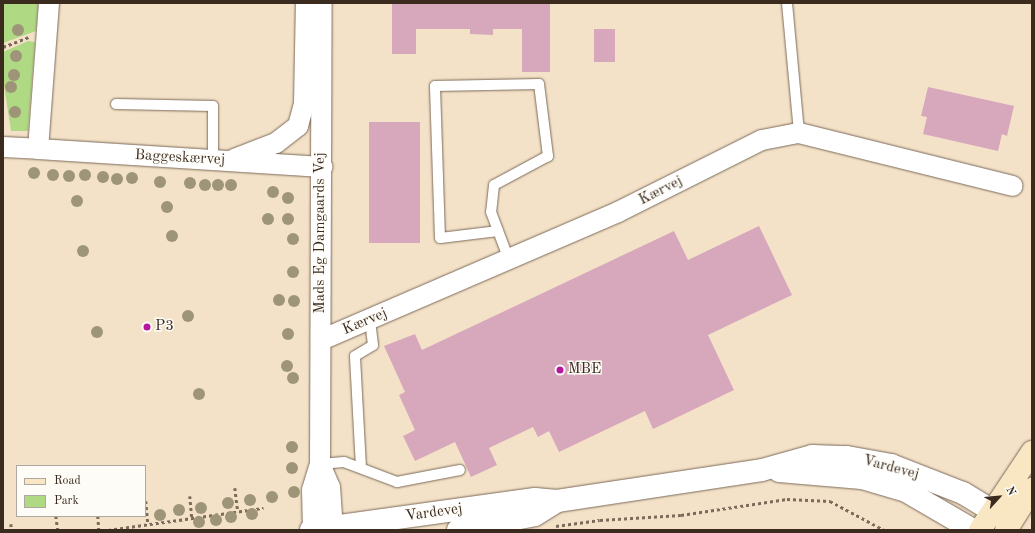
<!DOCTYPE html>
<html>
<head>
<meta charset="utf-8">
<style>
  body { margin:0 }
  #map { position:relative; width:1035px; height:533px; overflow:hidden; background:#f4e2c8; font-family:"Old Standard TT",serif }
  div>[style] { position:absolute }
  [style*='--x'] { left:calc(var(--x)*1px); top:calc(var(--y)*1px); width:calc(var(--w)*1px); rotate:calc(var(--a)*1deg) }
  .green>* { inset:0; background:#b0d984 }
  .building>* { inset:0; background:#d7a7bc; transform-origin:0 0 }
  .path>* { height:2.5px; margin-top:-1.25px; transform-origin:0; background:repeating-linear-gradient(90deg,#7c6a5a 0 3px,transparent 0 6px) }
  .roads { filter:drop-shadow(0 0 1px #7c6a5a) drop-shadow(0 0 1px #7c6a5a) }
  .service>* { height:10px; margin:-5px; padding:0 5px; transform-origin:5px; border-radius:5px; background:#fff }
  .minor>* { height:20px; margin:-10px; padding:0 10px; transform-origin:10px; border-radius:10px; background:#fff }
  .tertiary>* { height:22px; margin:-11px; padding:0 11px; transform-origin:11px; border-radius:11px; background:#fff }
  .secondary>* { height:22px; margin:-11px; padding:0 11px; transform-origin:11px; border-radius:11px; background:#f9e7c3 }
  .trees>* { width:12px; height:12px; margin:-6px; border-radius:50%; background:#9e9579 }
  .dots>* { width:11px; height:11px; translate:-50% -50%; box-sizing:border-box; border:2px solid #fdfcf7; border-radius:50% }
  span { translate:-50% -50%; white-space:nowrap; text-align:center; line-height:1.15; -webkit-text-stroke:3px #fdfcf7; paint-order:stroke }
  .street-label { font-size:15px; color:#3b2a1e }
  .poi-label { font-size:15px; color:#3b2a1e }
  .left { translate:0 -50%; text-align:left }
  .frame { position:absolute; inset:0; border:4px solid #3b2a1e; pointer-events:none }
  .legend { position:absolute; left:16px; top:465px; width:130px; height:52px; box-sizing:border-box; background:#fdfcf7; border:1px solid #afa8a0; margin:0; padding:5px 7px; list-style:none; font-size:12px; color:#3b2a1e }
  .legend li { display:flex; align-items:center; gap:8px; height:20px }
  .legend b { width:20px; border:1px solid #afa8a0 }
  .north { position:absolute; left:979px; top:477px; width:40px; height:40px; -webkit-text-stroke:3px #fdfcf7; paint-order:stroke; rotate:63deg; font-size:11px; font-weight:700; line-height:16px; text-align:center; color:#3b2a1e }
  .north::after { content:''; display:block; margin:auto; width:14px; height:18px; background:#3b2a1e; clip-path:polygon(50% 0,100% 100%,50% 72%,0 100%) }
</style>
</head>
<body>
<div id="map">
  <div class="green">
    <i style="clip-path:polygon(3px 3px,38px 3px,36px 31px,3px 43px)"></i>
    <i style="clip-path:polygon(28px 41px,35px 42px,28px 131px,11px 131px,3px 79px,3px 52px)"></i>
  </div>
  <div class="building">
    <i style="clip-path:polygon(392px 3px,550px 3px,550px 72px,522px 72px,522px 29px,493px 29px,493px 35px,470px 34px,470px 29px,416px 29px,416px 54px,392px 54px)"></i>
    <i style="left:594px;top:29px;width:21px;height:33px"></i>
    <i style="clip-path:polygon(928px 87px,1014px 106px,1007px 136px,1002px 134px,998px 151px,923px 134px,927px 117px,921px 116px)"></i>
    <i style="left:369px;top:122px;width:51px;height:121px"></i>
    <i style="clip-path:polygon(759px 226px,792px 295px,708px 335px,734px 390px,653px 429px,645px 411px,559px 452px,549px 431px,538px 437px,533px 427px,489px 448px,497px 465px,471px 477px,455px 442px,415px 461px,403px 436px,415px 430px,399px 395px,405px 392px,384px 346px,415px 334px,422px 350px,674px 231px,688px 260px)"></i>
  </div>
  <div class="path">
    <i style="--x:3;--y:47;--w:28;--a:-21"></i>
    <i style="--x:235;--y:488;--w:24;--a:83"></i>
    <i style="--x:190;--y:496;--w:22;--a:85"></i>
    <i style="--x:146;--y:501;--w:23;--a:85"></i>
    <i style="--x:56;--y:516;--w:14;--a:82"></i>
    <i style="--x:98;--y:516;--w:14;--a:86"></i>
    <i style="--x:11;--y:524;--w:6;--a:81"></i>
    <i style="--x:556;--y:526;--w:44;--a:-7.8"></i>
    <i style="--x:600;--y:520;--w:81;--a:-3.5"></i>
    <i style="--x:681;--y:515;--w:107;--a:-8.6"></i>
    <i style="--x:787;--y:499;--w:43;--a:2.7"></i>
    <i style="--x:830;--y:501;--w:61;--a:28.2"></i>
    <i style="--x:108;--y:530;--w:157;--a:-8.1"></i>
  </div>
  <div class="roads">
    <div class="service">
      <i style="--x:787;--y:3;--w:131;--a:84.7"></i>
      <i style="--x:116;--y:104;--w:97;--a:1.2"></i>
      <i style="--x:213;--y:106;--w:54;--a:90"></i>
      <i style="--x:498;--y:231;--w:58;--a:173.1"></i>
      <i style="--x:440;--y:238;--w:152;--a:-91.9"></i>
      <i style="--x:435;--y:86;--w:104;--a:-1.1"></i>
      <i style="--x:539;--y:84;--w:73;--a:82.9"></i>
      <i style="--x:548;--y:156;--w:61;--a:151.8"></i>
      <i style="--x:494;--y:185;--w:27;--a:96"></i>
      <i style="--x:491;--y:212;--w:51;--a:69.4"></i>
      <i style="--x:320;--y:464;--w:24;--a:-5"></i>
      <i style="--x:344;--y:462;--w:57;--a:20.7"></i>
      <i style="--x:397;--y:482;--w:64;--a:-10.8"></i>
      <i style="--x:361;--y:468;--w:112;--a:-93.1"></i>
      <i style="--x:355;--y:356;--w:21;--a:-31"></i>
      <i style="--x:373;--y:345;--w:26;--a:-97"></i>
    </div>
    <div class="minor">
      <i style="--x:49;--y:3;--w:146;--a:94.3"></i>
      <i style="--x:38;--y:149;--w:285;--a:3.6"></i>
      <i style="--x:3;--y:147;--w:35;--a:3"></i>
      <i style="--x:234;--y:159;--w:45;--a:-20.9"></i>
      <i style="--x:276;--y:143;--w:28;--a:-38"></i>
      <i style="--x:298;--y:126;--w:24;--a:-75"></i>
      <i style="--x:304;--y:103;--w:100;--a:-88.9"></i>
      <i style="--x:321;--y:340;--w:323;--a:-23.3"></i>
      <i style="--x:618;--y:212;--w:161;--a:-26.6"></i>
      <i style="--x:762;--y:140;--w:38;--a:-11"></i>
      <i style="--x:799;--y:133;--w:220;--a:13.9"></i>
      <i style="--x:320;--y:464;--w:25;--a:67"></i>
      <i style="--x:330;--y:487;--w:39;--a:86"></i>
      <i style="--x:313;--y:530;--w:40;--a:-91.4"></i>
      <i style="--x:312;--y:490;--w:27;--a:-73"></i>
      <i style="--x:320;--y:464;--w:461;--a:-89.8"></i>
    </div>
    <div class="tertiary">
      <i style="--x:779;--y:471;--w:83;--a:4.8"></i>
      <i style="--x:862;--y:478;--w:46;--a:16.5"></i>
      <i style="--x:906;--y:491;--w:78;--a:30.2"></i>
      <i style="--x:311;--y:530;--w:226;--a:-7.9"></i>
      <i style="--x:535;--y:499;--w:22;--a:5"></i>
      <i style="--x:557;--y:501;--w:207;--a:-8.6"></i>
      <i style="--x:762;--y:470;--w:52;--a:-15.6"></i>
      <i style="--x:812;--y:456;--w:35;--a:2"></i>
      <i style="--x:847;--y:457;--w:45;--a:10.3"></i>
      <i style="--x:891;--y:465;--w:77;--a:21.3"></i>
      <i style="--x:963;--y:493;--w:54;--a:31.3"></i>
      <i style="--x:458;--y:530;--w:78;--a:-11"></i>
      <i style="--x:535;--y:515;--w:26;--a:-32"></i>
    </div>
    <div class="secondary">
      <i style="--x:980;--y:530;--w:94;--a:-56.3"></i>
      <i style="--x:1006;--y:530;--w:49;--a:-57.6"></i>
    </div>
  </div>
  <div class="trees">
    <i style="left:18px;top:30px"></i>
    <i style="left:16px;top:56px"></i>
    <i style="left:14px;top:75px"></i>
    <i style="left:11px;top:87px"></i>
    <i style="left:15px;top:112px"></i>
    <i style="left:34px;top:173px"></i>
    <i style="left:53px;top:175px"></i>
    <i style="left:85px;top:175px"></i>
    <i style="left:69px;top:176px"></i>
    <i style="left:103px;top:177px"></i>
    <i style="left:132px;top:178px"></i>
    <i style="left:117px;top:179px"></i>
    <i style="left:160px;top:182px"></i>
    <i style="left:190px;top:183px"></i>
    <i style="left:205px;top:185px"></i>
    <i style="left:218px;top:185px"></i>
    <i style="left:231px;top:185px"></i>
    <i style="left:273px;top:192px"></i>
    <i style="left:288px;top:198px"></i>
    <i style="left:77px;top:201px"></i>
    <i style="left:167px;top:207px"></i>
    <i style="left:268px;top:219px"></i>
    <i style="left:288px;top:219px"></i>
    <i style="left:172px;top:236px"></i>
    <i style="left:293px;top:239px"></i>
    <i style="left:83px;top:251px"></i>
    <i style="left:293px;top:272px"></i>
    <i style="left:279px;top:300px"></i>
    <i style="left:294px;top:301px"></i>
    <i style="left:188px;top:316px"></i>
    <i style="left:97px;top:332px"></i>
    <i style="left:288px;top:334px"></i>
    <i style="left:287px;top:366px"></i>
    <i style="left:293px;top:378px"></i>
    <i style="left:199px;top:394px"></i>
    <i style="left:292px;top:447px"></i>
    <i style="left:292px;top:468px"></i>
    <i style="left:294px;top:492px"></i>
    <i style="left:272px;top:497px"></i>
    <i style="left:250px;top:500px"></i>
    <i style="left:228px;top:503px"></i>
    <i style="left:201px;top:508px"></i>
    <i style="left:179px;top:510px"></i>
    <i style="left:252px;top:514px"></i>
    <i style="left:160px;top:515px"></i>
    <i style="left:231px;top:517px"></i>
    <i style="left:216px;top:520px"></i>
    <i style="left:199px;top:522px"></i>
  </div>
  <div class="dots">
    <i style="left:147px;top:327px;background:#b5179e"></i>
    <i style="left:560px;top:370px;background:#b5179e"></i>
  </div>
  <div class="street-label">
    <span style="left:180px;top:158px;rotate:3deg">Baggeskærvej</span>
    <span style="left:661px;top:191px;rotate:-27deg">Kærvej</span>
    <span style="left:321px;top:233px;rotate:-90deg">Mads Eg Damgaards Vej</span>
    <span style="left:365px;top:322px;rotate:-23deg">Kærvej</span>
    <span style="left:891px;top:468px;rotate:15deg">Vardevej</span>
    <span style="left:434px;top:513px;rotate:-8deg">Vardevej</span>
  </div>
  <div class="poi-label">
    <span class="left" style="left:155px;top:327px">P3</span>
    <span class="left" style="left:568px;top:370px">MBE</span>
  </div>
  <div class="frame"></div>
  <ul class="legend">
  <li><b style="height:5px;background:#f9e7c3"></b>Road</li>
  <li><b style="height:11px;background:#b0d984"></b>Park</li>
  </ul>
  <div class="north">N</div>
</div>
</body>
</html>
